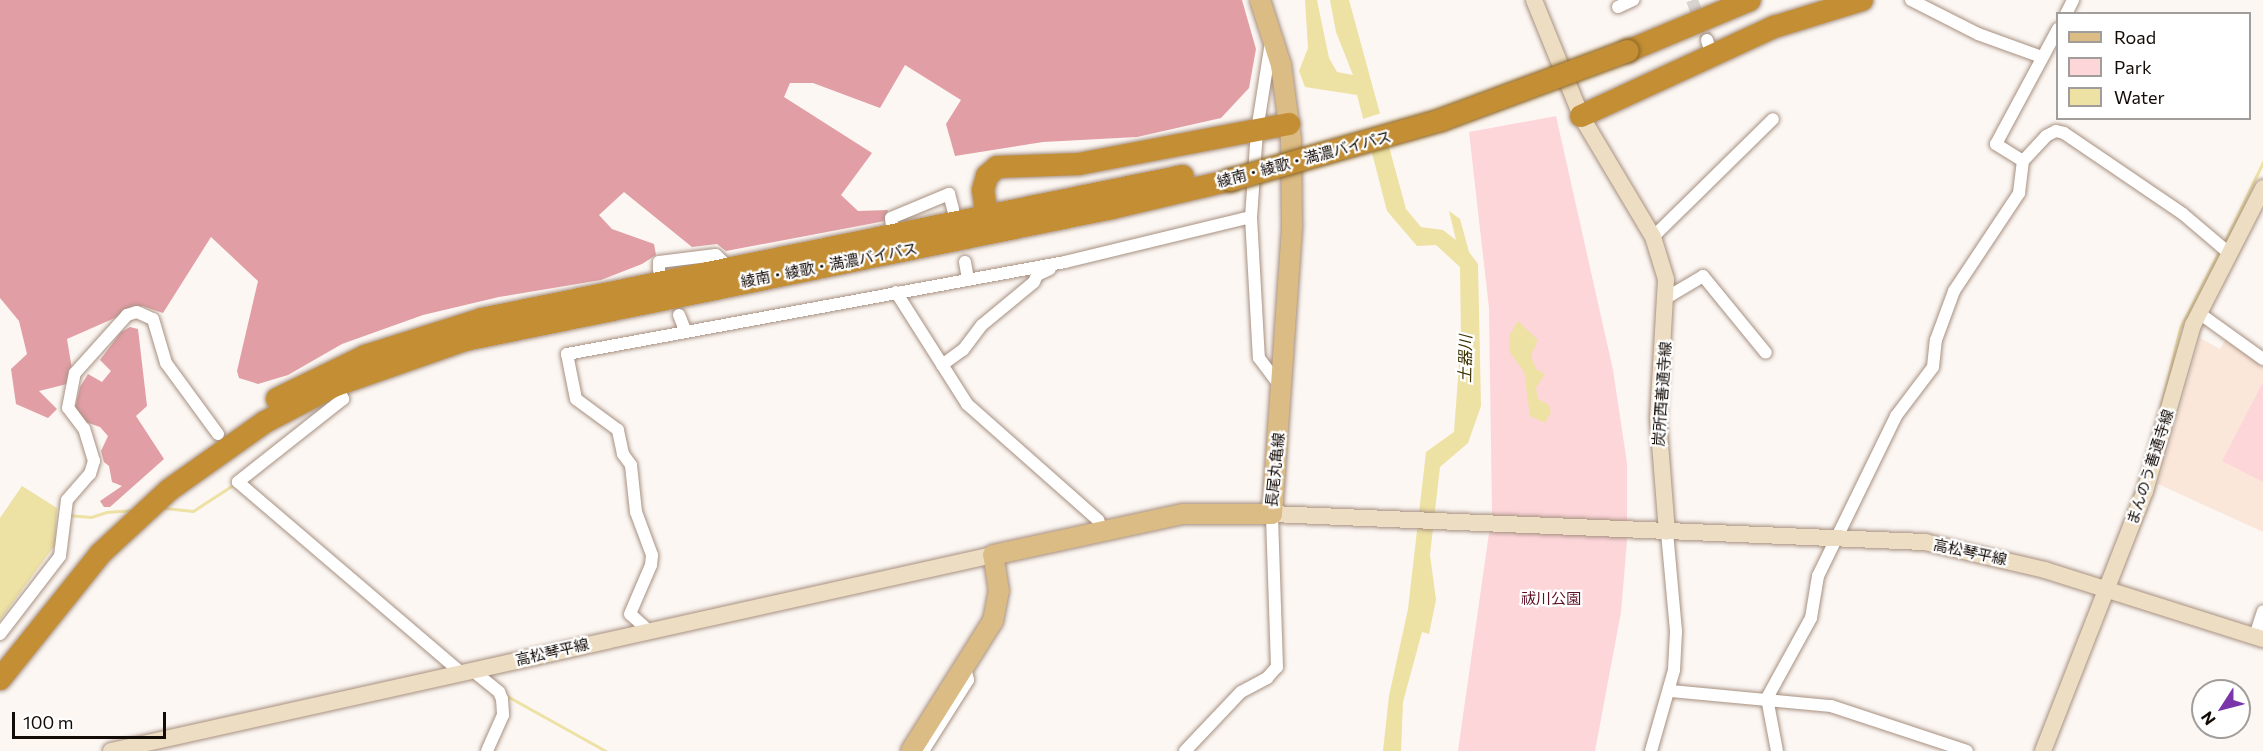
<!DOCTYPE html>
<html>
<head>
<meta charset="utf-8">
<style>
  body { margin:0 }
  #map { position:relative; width:2263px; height:751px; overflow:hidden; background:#fcf7f3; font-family:Commissioner,"Noto Sans JP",sans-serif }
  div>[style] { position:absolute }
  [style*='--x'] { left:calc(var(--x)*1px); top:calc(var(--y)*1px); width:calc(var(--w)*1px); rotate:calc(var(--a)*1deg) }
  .built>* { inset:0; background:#fbe7da }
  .green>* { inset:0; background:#fdd6d9 }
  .forest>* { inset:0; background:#e19ea5 }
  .water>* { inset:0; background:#ede1a4 }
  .pier>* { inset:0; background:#fcf7f3; transform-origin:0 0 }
  .stream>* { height:3px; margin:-1.5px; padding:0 1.5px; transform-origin:1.5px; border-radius:1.5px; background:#ede1a4 }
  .street-tunnel>* { height:12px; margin-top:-6px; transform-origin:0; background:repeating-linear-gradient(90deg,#d9d4cf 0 12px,transparent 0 18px) }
  .roads { filter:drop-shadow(0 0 2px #a79080) drop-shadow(0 0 2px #a79080) }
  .street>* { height:12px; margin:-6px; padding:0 6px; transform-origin:6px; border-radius:6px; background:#fff }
  .secondary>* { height:16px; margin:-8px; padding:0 8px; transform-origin:8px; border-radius:8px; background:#edddc2 }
  .primary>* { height:20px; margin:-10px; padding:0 10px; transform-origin:10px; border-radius:10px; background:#dcbc85 }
  .highway>* { height:22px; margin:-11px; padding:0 11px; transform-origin:11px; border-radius:11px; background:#c48f34 }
  .bridges { filter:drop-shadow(0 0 2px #866124) drop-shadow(0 0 2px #866124) }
  .highway-bridge>* { height:22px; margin:-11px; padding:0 11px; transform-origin:11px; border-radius:11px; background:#c48f34 }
  span { translate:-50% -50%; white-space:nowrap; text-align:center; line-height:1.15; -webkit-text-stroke:4.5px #fff; paint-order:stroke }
  .street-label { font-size:15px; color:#130b06 }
  .park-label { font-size:15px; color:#5d1022 }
  .water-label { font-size:16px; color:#3b3200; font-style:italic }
  .legend { position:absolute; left:2056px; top:12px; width:195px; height:108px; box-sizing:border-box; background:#fff; border:2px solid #a19d9b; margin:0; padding:8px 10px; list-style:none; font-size:18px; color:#130b06 }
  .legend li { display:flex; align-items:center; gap:12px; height:30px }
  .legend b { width:30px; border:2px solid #a19d9b }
  .north { position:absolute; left:2191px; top:679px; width:60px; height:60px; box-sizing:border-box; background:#fff; border:2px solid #a19d9b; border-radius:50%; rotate:234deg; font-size:16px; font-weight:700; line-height:24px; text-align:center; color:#130b06 }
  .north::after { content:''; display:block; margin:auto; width:21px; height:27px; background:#7a35a9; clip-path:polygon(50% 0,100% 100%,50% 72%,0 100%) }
  .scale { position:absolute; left:12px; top:712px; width:154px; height:27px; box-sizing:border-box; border:3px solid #130b06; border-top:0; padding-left:8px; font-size:18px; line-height:21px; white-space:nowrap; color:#130b06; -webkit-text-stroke:4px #fff; paint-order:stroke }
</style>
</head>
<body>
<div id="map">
  <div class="built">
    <i style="clip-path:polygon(2227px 337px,2263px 362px,2263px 532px,2158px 484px,2200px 338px,2220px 349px)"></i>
  </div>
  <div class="green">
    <i style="clip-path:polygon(1556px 116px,1613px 370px,1627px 463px,1627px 541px,1621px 612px,1595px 751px,1458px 751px,1492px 512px,1489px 308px,1469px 132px)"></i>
    <i style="clip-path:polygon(2263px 382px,2263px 482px,2222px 461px)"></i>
  </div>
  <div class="forest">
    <i style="clip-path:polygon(0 0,1242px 0,1256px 49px,1249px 88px,1221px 118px,1137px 137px,1043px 142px,955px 156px,946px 124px,961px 100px,905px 65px,880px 108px,813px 83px,790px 83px,784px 97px,872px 153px,841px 195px,858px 211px,888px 210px,885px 221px,726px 251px,717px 244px,692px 247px,624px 192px,599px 215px,612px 229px,654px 244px,656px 255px,642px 264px,601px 280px,499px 297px,423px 315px,342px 344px,288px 375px,258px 384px,239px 378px,237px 371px,258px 281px,211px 237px,163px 313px,142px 306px,67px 339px,72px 369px,67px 384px,39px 391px,57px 409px,48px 418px,16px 404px,11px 369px,27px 354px,19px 321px,0 298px)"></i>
    <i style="clip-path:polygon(130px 327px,138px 329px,147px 406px,136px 416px,164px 459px,110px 507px,104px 507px,100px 501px,122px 486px,112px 482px,109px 466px,104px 462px,101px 451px,108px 436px,100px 427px,80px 420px,75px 408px,80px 387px,88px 374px,102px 382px,111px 371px,100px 360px,121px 332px)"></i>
  </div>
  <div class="water">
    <i style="clip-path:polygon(1305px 0,1317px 0,1329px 58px,1337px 72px,1353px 75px,1336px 32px,1330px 0,1349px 0,1406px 209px,1421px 227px,1443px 230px,1456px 240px,1449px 211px,1460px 219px,1469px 252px,1478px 264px,1481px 406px,1468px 443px,1440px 467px,1430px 555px,1436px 600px,1429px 634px,1422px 632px,1403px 702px,1401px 751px,1383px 751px,1389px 696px,1408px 609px,1426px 452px,1454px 432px,1461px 337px,1460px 267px,1436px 245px,1417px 246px,1387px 211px,1357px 95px,1305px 87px,1299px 71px,1308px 48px)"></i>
    <i style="clip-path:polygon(1518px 321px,1538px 340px,1531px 355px,1536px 369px,1545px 374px,1536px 388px,1538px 399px,1549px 405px,1551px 412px,1545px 423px,1530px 416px,1524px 372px,1509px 351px,1509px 336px)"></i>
    <i style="clip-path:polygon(22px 486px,57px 508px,55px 545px,0 620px,0 518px)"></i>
  </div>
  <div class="pier">
    <i style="left:1382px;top:113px;width:34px;height:22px;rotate:73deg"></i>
  </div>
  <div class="stream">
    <i style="--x:2223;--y:245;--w:92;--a:-64.3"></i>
    <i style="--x:2161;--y:406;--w:80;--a:-76.3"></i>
    <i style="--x:2180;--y:328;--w:86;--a:-63.1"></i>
    <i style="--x:165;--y:508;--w:28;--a:6"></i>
    <i style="--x:193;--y:511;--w:48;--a:-33"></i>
    <i style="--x:233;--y:485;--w:4;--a:34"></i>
    <i style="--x:67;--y:515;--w:24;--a:5"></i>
    <i style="--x:91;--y:517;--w:16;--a:-18"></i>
    <i style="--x:106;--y:512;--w:28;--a:-4"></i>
    <i style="--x:507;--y:696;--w:113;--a:29.1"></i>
  </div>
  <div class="street-tunnel">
    <i style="--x:1692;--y:0;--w:43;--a:69.4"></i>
  </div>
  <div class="roads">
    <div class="street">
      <i style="--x:1911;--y:0;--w:75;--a:26.9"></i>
      <i style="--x:1978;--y:34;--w:68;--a:19.8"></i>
      <i style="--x:1618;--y:7;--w:17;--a:-25"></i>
      <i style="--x:2066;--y:14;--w:16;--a:-63"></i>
      <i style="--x:1707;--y:40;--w:17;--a:73"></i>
      <i style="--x:1271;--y:42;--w:89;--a:99"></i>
      <i style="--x:1257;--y:130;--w:87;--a:93.9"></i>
      <i style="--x:1251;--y:217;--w:141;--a:86.8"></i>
      <i style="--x:1259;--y:358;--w:36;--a:53"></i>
      <i style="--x:2023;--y:161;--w:32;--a:-148"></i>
      <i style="--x:1996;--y:144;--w:131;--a:-61.7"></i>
      <i style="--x:893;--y:236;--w:18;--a:-96"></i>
      <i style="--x:891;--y:218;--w:63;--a:-22.5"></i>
      <i style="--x:949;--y:194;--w:16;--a:75"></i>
      <i style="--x:1653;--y:237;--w:168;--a:-44.5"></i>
      <i style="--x:965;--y:262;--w:17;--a:80"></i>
      <i style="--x:659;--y:270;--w:8;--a:-90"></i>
      <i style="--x:659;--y:262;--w:57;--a:-7"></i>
      <i style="--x:716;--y:255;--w:8;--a:45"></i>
      <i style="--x:722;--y:261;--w:13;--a:81"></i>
      <i style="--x:896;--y:292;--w:133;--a:57.6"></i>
      <i style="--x:967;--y:404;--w:175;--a:41.5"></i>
      <i style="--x:1098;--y:520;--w:10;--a:66"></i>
      <i style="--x:1666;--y:298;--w:43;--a:-30.7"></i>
      <i style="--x:1703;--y:276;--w:99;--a:50.7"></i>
      <i style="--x:2199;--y:313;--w:79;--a:35.7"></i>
      <i style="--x:679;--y:315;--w:18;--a:68"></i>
      <i style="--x:942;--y:365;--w:26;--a:-36"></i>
      <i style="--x:963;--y:350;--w:31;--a:-53"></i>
      <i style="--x:982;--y:325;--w:67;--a:-39.6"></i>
      <i style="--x:1034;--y:282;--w:8;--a:-67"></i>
      <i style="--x:1037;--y:275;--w:14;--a:-25"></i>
      <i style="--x:336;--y:385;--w:16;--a:63"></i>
      <i style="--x:343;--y:399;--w:134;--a:141.7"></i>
      <i style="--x:238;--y:482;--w:294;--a:40.5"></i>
      <i style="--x:649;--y:631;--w:25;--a:-138"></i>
      <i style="--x:630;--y:614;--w:53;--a:-66.8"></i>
      <i style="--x:651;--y:565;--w:10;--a:-84"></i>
      <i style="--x:652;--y:555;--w:46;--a:-110.4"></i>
      <i style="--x:636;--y:512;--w:47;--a:-96.1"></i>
      <i style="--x:631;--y:465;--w:14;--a:-126"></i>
      <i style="--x:623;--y:454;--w:25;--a:-102"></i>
      <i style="--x:618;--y:430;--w:52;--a:-143.6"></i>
      <i style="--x:576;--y:399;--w:46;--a:-101.3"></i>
      <i style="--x:567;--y:354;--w:506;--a:-10.47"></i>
      <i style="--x:1065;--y:262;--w:191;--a:-13.6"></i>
      <i style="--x:0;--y:634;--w:98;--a:-52.4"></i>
      <i style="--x:60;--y:556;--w:56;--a:-82.9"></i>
      <i style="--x:67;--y:500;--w:35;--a:-49"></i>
      <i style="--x:90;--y:474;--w:14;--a:-73"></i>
      <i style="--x:94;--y:461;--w:34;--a:-107"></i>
      <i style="--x:84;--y:429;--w:26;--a:-127"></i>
      <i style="--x:68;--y:408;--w:36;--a:-79"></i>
      <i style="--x:75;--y:373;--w:78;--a:-48.1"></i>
      <i style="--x:127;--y:315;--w:10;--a:-17"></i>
      <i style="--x:137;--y:312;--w:17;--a:24"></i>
      <i style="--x:153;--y:319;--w:46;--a:73.5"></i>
      <i style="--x:166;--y:363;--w:88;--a:53.8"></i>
      <i style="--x:2255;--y:636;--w:26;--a:-72"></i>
      <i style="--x:472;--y:670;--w:35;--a:39"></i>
      <i style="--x:499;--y:692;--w:8;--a:67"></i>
      <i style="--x:502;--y:699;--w:16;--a:86"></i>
      <i style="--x:503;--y:715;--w:39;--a:114"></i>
      <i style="--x:1671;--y:691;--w:161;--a:5.4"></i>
      <i style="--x:1831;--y:706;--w:143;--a:18.3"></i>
      <i style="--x:923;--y:751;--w:84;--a:-57.6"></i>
      <i style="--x:968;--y:680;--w:13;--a:-103"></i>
      <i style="--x:1185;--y:751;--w:81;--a:-46.5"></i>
      <i style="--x:1241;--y:692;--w:30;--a:-28"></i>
      <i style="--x:1267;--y:678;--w:15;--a:-48"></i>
      <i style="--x:1277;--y:667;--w:153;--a:-91.9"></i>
      <i style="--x:1651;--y:751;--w:84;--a:-74.1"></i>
      <i style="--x:1674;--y:670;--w:39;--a:-87"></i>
      <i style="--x:1676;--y:631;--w:99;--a:-95.2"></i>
      <i style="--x:1777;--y:751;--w:54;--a:-100.7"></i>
      <i style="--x:1767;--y:698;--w:91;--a:-61.2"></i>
      <i style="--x:1811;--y:618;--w:43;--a:-80.5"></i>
      <i style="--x:1818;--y:576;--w:178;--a:-64"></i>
      <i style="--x:1896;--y:416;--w:61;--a:-52.9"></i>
      <i style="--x:1933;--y:367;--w:27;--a:-84"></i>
      <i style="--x:1936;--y:340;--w:52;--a:-69.8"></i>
      <i style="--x:1954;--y:291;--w:118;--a:-56.4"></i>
      <i style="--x:2019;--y:193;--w:32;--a:-83"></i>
      <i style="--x:2023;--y:161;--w:34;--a:-47"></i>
      <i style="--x:2046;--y:136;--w:11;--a:-27"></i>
      <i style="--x:2056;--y:131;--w:8;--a:14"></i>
      <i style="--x:2064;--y:133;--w:144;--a:34.2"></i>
      <i style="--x:2183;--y:214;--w:60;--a:40.3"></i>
    </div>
    <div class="secondary">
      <i style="--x:1534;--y:0;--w:125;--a:67.9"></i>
      <i style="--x:1581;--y:116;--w:141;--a:59.2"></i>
      <i style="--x:1653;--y:237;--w:44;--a:72.8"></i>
      <i style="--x:1666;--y:279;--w:139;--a:93.3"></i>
      <i style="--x:1658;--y:418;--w:114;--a:85.5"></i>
      <i style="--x:1272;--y:514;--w:654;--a:2.46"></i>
      <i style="--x:1925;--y:542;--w:123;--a:13.1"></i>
      <i style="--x:2045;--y:570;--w:229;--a:17.6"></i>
      <i style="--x:111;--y:751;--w:904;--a:-12.53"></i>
      <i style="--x:2043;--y:751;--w:279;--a:-68.6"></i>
      <i style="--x:2145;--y:491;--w:173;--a:-73.9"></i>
      <i style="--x:2193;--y:325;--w:154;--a:-62.9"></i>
    </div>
    <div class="primary">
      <i style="--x:911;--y:751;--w:154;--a:-57.8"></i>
      <i style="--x:993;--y:621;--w:31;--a:-79"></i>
      <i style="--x:999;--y:591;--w:36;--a:-99"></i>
      <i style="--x:993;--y:555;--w:194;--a:-12.2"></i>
      <i style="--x:1183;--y:514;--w:89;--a:0"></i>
      <i style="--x:1272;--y:514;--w:290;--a:-86"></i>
      <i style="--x:1292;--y:225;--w:86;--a:-90.7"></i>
      <i style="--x:1291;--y:139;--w:75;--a:-97.7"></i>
      <i style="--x:1281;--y:65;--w:68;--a:-107.9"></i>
    </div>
    <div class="highway">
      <i style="--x:1628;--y:51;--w:132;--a:-22.7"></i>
      <i style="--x:1581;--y:116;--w:213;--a:-24.8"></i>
      <i style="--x:1774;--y:27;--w:92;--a:-17.1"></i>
      <i style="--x:989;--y:231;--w:41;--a:-98.3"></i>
      <i style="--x:983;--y:190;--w:15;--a:-74"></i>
      <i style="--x:987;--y:176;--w:13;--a:-42"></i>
      <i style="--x:997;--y:167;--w:82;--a:-2.1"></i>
      <i style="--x:1079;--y:164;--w:214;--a:-10.8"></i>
      <i style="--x:277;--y:399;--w:98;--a:-26"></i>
      <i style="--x:365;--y:356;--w:123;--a:-17.5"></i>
      <i style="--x:482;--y:319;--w:715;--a:-11.53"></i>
      <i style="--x:0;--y:679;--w:160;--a:-51.3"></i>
      <i style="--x:100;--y:554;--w:94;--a:-42.8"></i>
      <i style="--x:169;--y:490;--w:118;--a:-35.3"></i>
      <i style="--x:265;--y:422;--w:80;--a:-27.5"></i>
      <i style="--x:336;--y:385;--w:137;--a:-19.2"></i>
      <i style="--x:465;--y:340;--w:660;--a:-11.53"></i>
      <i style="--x:1112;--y:208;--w:122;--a:-13.2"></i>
    </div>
  </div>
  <div class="bridges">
    <div class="highway-bridge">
      <i style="--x:1231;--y:180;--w:218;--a:-15.9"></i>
      <i style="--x:1441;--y:120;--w:199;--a:-20.3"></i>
    </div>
  </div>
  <div class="street-label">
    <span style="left:1304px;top:159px;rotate:-15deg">綾南・綾歌・満濃バイパス</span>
    <span style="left:829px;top:265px;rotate:-11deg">綾南・綾歌・満濃バイパス</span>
    <span style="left:1662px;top:394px;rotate:-86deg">炭所西善通寺線</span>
    <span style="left:2150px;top:467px;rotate:-72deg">まんのう善通寺線</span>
    <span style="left:1275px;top:470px;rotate:-84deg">長尾丸亀線</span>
    <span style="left:1970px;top:552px;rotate:12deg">高松琴平線</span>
    <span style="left:552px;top:652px;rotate:-13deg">高松琴平線</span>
  </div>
  <div class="park-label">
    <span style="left:1551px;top:599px">祓川公園</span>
  </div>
  <div class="water-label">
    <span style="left:1465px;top:359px;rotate:-89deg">土器川</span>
  </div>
  <ul class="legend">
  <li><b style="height:8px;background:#dcbc85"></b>Road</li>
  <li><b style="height:16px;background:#fdd6d9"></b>Park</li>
  <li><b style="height:16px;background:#ede1a4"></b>Water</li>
  </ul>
  <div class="north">N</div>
  <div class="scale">100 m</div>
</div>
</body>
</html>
